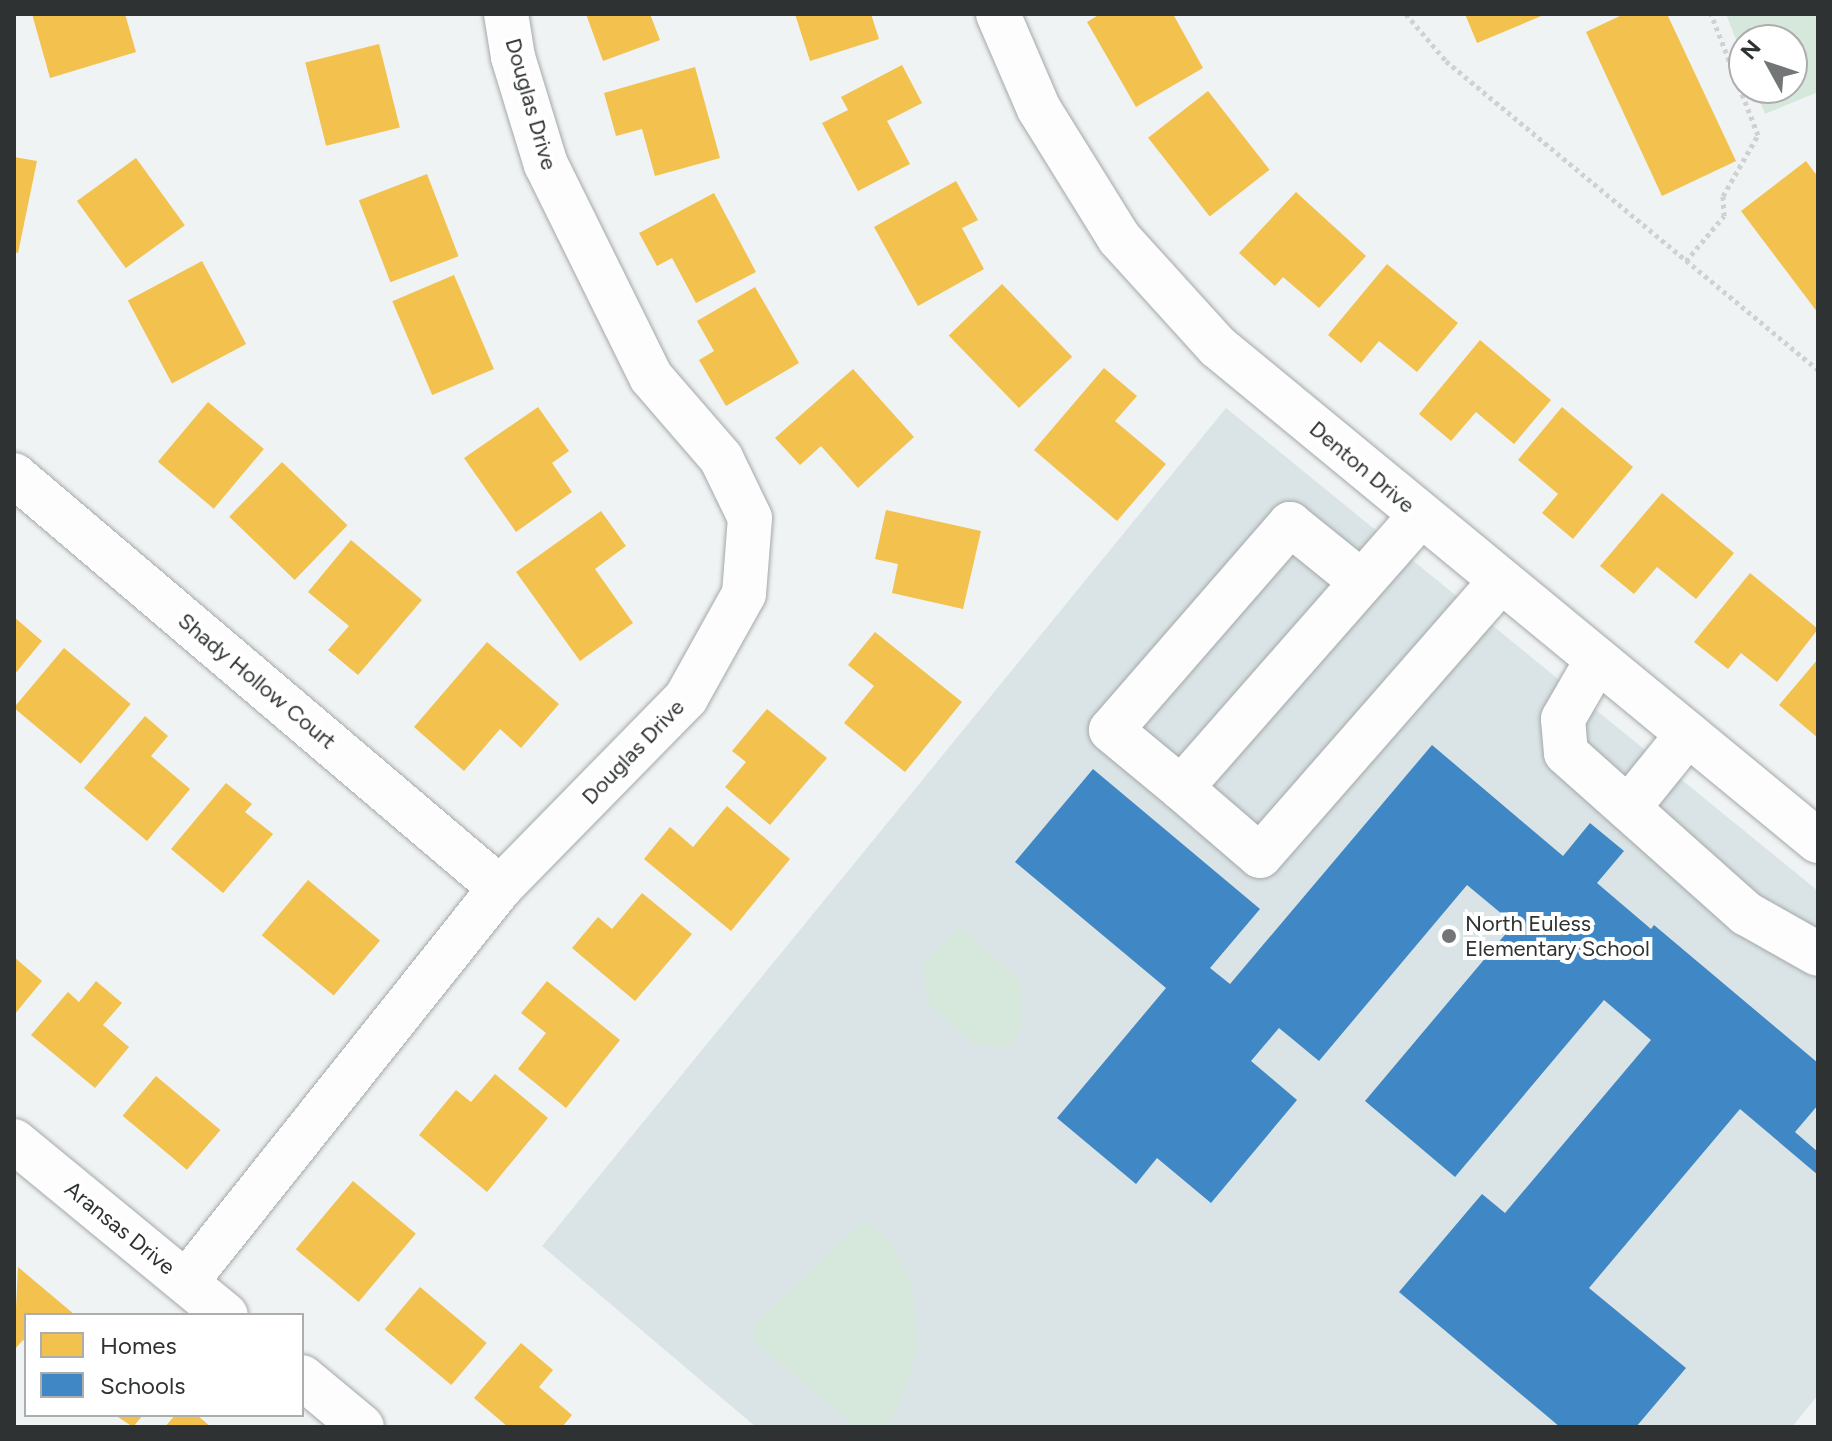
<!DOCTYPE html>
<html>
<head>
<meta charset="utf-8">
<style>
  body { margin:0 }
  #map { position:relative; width:1832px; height:1441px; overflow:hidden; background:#eff3f4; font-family:Figtree,sans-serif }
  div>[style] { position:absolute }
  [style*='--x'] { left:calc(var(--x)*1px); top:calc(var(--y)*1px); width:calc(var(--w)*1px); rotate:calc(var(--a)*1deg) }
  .built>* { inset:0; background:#dae4e6 }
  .green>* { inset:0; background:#d6e7dc }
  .homes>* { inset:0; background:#f2c14e; transform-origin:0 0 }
  .schools>* { inset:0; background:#3f88c5 }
  .path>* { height:5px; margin-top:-2.5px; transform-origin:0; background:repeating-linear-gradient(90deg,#d0d2d2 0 4px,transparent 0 8px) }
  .roads { filter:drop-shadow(0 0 2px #a5a8a9) drop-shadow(0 0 2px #a5a8a9) }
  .minor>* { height:44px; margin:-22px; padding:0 22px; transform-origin:22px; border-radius:22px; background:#fdfdfd }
  .dots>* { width:22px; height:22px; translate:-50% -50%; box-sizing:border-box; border:4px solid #fff; border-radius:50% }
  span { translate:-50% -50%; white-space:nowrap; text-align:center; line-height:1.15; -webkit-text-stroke:8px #fff; paint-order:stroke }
  .street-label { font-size:22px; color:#2f3232 }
  .poi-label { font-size:22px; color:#2f3232 }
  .left { translate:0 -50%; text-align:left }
  .frame { position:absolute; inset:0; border:16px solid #2f3232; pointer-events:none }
  .legend { position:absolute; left:24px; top:1313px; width:280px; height:104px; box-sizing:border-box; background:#fff; border:2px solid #acadad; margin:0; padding:10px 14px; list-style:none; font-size:24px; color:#2f3232 }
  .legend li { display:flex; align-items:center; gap:16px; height:40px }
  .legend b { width:40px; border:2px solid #acadad }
  .north { position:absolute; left:1728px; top:24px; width:80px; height:80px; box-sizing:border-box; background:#fff; border:2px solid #acadad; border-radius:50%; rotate:310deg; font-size:22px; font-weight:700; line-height:32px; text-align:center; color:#2f3232 }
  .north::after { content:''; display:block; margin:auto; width:28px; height:36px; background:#727676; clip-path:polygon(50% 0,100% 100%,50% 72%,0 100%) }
</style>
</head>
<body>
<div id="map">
  <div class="built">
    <i style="clip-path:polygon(1226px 408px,1818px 891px,1818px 1395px,1792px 1427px,756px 1427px,542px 1246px)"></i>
  </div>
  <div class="green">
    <i style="clip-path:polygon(1726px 14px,1818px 14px,1818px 92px,1765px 114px,1755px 88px,1792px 88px,1792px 40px,1744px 40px,1744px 60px)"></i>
    <i style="clip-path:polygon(959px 926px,1021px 982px,1022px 1029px,1009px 1047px,976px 1046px,930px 1006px,922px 966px)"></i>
    <i style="clip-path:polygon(864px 1220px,890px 1242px,912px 1286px,918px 1345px,900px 1404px,886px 1427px,856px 1427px,752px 1341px,756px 1323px)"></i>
  </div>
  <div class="homes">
    <i style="clip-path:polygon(32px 14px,125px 14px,136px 52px,50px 78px)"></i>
    <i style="clip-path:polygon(586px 14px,650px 14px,660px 40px,603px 61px)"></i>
    <i style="clip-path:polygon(795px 14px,871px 14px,879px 39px,810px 61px)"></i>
    <i style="clip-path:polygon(1100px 14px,1173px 14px,1203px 68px,1136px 107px,1087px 22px)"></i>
    <i style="clip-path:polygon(1465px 14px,1546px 14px,1477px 43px)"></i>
    <i style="clip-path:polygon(1624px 14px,1667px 14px,1736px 161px,1662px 196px,1586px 32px)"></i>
    <i style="left:379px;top:44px;width:86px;height:76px;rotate:76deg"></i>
    <i style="clip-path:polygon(902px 65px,922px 103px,887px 121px,910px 164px,858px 191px,822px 123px,848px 110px,841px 97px)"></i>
    <i style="clip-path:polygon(695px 67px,720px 158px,655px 176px,642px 129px,616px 136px,604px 93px)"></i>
    <i style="left:1208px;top:91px;width:100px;height:76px;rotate:52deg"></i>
    <i style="clip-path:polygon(14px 157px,37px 161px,18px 253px,14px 252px)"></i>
    <i style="left:136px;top:158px;width:83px;height:73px;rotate:54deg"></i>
    <i style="clip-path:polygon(1806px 161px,1818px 177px,1818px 313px,1741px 211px)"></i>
    <i style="left:427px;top:174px;width:88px;height:73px;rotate:69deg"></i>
    <i style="clip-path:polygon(956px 181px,978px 220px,962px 228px,984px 269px,918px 306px,874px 227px)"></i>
    <i style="clip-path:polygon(1296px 192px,1366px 256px,1319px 308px,1283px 277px,1275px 286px,1239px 253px)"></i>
    <i style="clip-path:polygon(714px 193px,756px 272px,696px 303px,672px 258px,657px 266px,639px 233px)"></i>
    <i style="left:202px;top:261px;width:94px;height:84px;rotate:62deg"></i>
    <i style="clip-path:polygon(1387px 264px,1458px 323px,1417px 372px,1379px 341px,1361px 363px,1328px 335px)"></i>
    <i style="left:454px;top:275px;width:102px;height:67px;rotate:67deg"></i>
    <i style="left:1002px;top:284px;width:101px;height:74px;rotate:46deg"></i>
    <i style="clip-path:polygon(755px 287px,799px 363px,726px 406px,699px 360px,714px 351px,697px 321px)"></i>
    <i style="clip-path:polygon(1480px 340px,1551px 400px,1514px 444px,1476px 412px,1451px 441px,1419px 414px)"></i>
    <i style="clip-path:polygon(1104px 368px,1137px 396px,1115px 421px,1166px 464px,1117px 521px,1034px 450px)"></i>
    <i style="clip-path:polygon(853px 369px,914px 437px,858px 488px,821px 446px,800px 465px,775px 438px)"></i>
    <i style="left:208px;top:402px;width:73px;height:78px;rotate:40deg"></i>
    <i style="clip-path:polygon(538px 407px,569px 451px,552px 463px,572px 492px,516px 532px,464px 458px)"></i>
    <i style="clip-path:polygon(1562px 407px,1633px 467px,1573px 539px,1542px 513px,1558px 494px,1518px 460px)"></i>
    <i style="left:282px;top:462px;width:91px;height:76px;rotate:44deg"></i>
    <i style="clip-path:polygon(1662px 493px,1734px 553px,1696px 599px,1657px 567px,1634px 594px,1600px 566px)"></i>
    <i style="clip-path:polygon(886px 510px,981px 531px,963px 609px,892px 593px,898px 564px,875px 559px)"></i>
    <i style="clip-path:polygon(601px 511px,626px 546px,595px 569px,633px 623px,580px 661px,516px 572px)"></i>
    <i style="clip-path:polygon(351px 540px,422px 600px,358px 675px,328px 650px,349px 626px,308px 592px)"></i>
    <i style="clip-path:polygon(1750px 573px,1818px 629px,1777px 682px,1741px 653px,1728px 669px,1694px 642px)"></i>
    <i style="clip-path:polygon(14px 617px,42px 641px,14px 675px)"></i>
    <i style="clip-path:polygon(875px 632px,962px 702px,905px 772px,844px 723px,874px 686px,848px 665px)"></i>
    <i style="clip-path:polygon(487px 642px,559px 704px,521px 748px,500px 729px,464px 771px,414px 727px)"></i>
    <i style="left:64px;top:648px;width:87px;height:78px;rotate:40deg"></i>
    <i style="clip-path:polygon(1818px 659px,1818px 738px,1779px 705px)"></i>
    <i style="clip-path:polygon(767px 709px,827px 758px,770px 825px,725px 787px,746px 762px,732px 751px)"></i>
    <i style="clip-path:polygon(145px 716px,168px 736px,151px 756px,190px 789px,147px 841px,84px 788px)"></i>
    <i style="clip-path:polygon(226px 783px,252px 804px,245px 812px,273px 834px,223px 893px,171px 849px)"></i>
    <i style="clip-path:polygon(727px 806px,790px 859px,731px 931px,644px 859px,670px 827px,693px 847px)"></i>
    <i style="left:308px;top:880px;width:94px;height:72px;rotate:40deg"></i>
    <i style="clip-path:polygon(642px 893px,692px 934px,635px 1001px,572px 948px,598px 917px,612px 929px)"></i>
    <i style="clip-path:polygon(14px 957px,42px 981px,14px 1015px)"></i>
    <i style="clip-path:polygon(96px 981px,122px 1003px,103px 1025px,129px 1047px,95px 1088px,31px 1035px,68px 992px,79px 1002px)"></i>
    <i style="clip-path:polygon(547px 981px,620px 1040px,566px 1108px,518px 1069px,546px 1033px,521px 1013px)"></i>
    <i style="clip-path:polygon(495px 1074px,548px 1118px,487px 1192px,419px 1135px,456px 1090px,471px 1102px)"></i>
    <i style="left:156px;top:1076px;width:84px;height:52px;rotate:40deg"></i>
    <i style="left:353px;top:1181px;width:82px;height:89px;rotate:40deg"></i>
    <i style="clip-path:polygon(18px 1267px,75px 1315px,26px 1315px,26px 1343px,23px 1340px,14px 1350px)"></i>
    <i style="left:420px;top:1287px;width:87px;height:55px;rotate:40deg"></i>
    <i style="clip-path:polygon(521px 1343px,553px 1370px,539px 1387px,572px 1415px,562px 1427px,508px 1427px,474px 1398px)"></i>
    <i style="clip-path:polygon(115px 1415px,143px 1415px,133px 1427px)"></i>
    <i style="clip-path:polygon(175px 1415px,197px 1415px,211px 1427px,165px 1427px)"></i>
  </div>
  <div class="schools">
    <i style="clip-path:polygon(1432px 745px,1563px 856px,1590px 823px,1624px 851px,1597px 883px,1651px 929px,1654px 925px,1818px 1063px,1818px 1105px,1795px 1132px,1818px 1152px,1818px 1175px,1740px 1109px,1589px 1288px,1686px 1368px,1636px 1427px,1560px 1427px,1399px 1292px,1482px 1194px,1505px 1213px,1651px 1040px,1604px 1000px,1455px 1177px,1365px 1101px,1514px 924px,1467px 885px,1319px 1061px,1279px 1028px,1251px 1061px,1297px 1100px,1211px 1203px,1157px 1158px,1136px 1184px,1057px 1118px,1166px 988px,1015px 862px,1093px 769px,1260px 909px,1210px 968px,1230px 984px)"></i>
  </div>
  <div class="path">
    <i style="--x:1406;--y:14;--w:62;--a:49.6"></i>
    <i style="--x:1446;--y:61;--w:484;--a:39.7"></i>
    <i style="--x:1686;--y:261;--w:59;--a:-49.8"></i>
    <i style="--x:1724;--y:216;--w:20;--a:-93"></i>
    <i style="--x:1723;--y:196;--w:70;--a:-60.2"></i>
    <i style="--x:1758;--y:135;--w:130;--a:-111.2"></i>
  </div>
  <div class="roads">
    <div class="minor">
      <i style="--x:998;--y:14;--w:103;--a:66.7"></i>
      <i style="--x:1039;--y:109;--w:152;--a:58.2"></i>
      <i style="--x:1119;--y:238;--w:147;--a:47.8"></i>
      <i style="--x:1218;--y:347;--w:777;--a:39.47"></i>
      <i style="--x:14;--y:475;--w:638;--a:40.36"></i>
      <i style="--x:1420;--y:516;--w:362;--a:131.3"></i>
      <i style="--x:1181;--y:788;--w:104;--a:40.7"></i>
      <i style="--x:1260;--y:856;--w:366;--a:-48.8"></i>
      <i style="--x:1597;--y:660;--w:68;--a:120"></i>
      <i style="--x:1563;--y:719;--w:34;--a:85"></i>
      <i style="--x:1566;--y:753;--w:242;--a:41.7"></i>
      <i style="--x:1747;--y:914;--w:81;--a:29.4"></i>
      <i style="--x:1181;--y:788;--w:91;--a:-140.4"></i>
      <i style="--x:1111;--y:730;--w:273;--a:-49"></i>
      <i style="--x:1290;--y:524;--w:92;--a:38.9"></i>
      <i style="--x:1628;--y:808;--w:95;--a:-51"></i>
      <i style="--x:14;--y:1141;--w:274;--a:39.4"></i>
      <i style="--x:186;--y:1282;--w:504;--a:-51.45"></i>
      <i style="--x:500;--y:888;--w:266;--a:-45.6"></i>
      <i style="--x:686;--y:698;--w:119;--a:-60.9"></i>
      <i style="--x:744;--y:594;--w:76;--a:-85.5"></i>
      <i style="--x:750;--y:518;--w:67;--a:-115.8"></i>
      <i style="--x:721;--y:458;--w:107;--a:-130.8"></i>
      <i style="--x:651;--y:377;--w:237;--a:-116.3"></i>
      <i style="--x:546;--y:165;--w:113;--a:-107"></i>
      <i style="--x:513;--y:57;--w:44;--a:-99.2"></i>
      <i style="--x:302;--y:1377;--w:78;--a:39.8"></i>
    </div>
  </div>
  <div class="dots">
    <i style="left:1449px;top:936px;background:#727676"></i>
  </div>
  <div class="street-label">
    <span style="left:531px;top:104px;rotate:74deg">Douglas Drive</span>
    <span style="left:1362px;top:467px;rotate:40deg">Denton Drive</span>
    <span style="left:257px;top:681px;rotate:40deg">Shady Hollow Court</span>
    <span style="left:633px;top:752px;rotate:-46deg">Douglas Drive</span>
    <span style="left:120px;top:1228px;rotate:39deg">Aransas Drive</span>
  </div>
  <div class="poi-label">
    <span class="left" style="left:1465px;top:936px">North Euless<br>Elementary School</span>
  </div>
  <div class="frame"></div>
  <ul class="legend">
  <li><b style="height:22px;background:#f2c14e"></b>Homes</li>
  <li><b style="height:22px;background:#3f88c5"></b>Schools</li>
  </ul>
  <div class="north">N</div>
</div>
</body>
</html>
